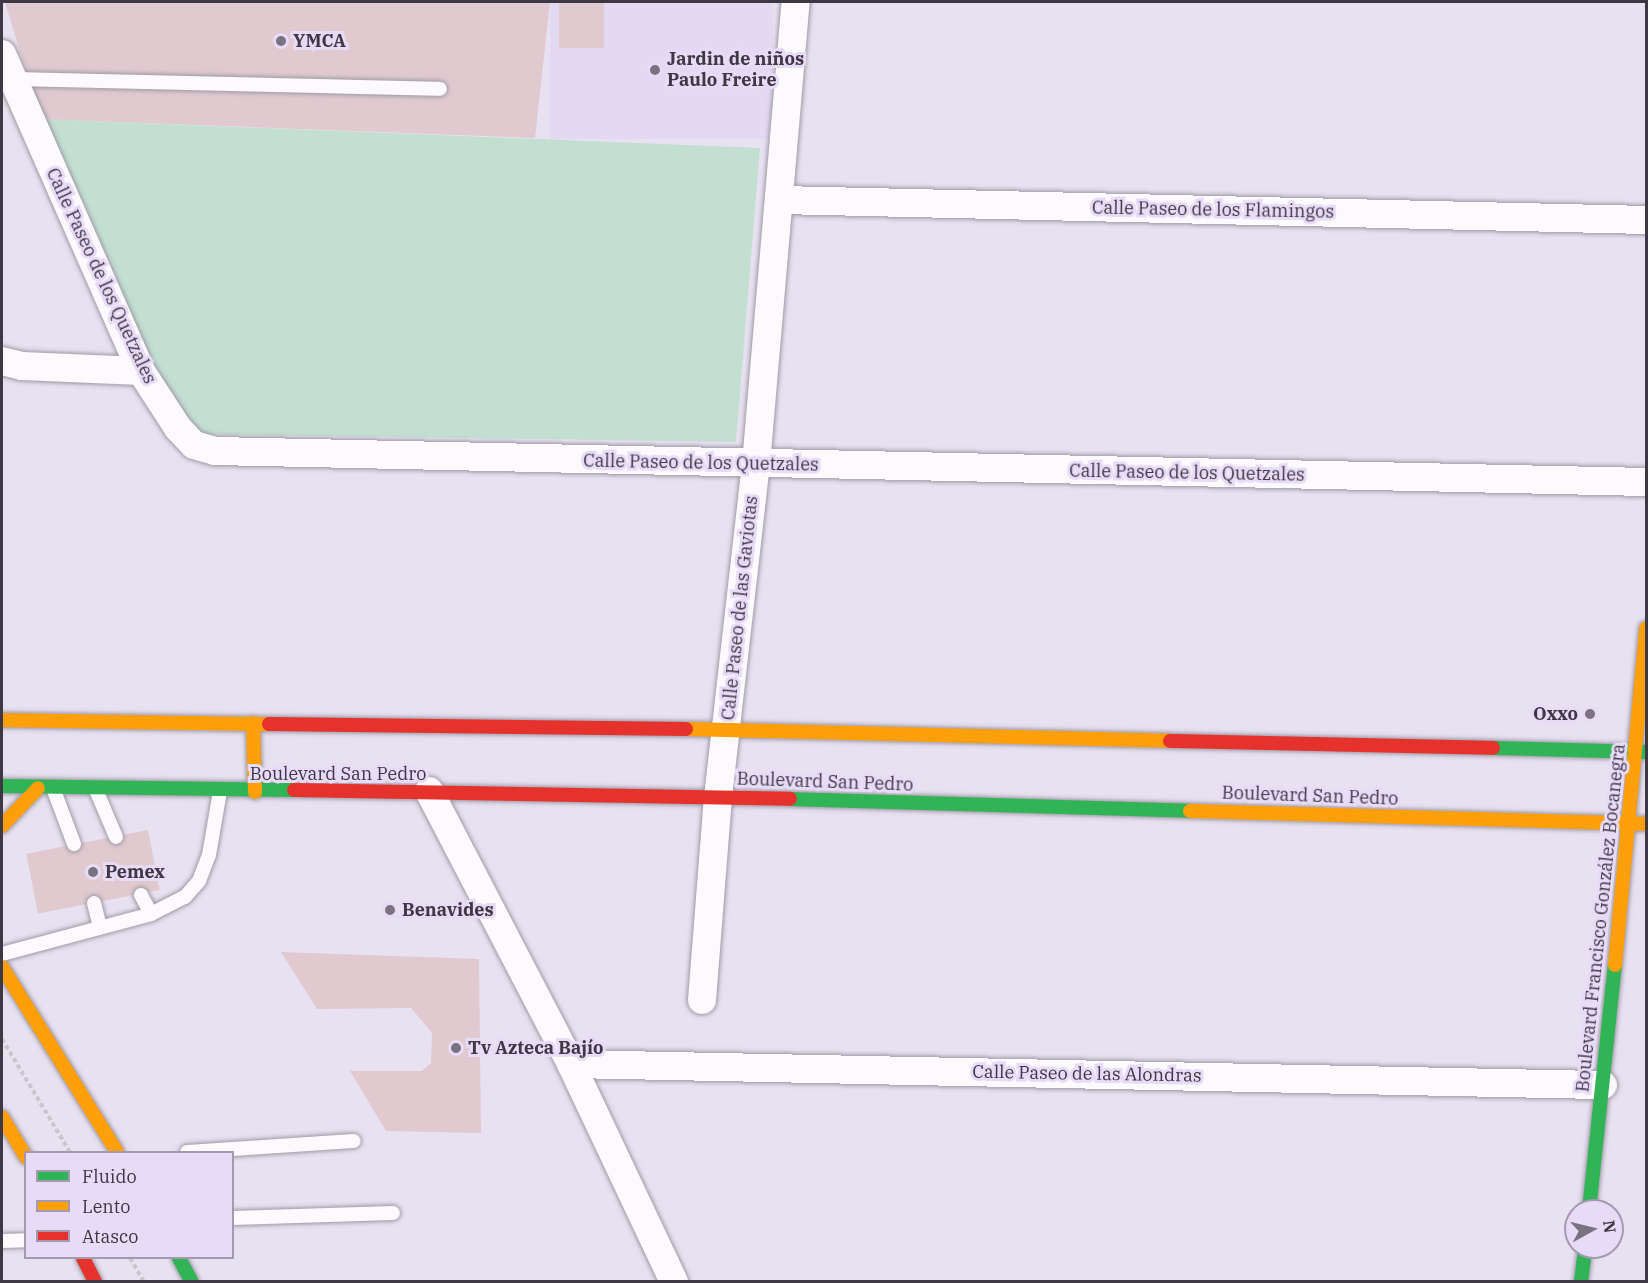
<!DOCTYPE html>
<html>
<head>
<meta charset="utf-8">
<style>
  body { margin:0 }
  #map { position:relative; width:1648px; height:1283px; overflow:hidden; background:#e8e1f1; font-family:"IBM Plex Serif",serif }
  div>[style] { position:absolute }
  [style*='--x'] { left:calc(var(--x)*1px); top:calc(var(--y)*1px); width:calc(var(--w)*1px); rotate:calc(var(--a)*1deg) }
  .built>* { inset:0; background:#e4d9f3; transform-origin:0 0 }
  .green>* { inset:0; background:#c2dfd2 }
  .building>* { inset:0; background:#e0cacf; transform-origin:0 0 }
  .path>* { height:4px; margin-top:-2px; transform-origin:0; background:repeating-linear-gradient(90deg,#c9c7cd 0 4.5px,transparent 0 7.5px) }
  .roads { filter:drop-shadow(0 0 2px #9f9aa6) drop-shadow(0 0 2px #9f9aa6) }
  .lane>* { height:14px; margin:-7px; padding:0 7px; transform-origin:7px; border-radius:7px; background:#fcfafd }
  .street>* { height:28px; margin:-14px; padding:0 14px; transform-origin:14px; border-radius:14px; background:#fcfafd }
  .fast>* { height:14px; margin:-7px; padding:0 7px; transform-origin:7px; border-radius:7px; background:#30b455 }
  .slow>* { height:14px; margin:-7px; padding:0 7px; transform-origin:7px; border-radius:7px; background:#ff9f0a }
  .jam>* { height:14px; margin:-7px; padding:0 7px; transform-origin:7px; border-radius:7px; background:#e5322d }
  .dots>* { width:16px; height:16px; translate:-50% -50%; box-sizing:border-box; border:3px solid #e7dbf7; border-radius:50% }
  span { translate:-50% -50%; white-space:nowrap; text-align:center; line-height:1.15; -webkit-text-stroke:6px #e7dbf7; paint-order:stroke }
  .poi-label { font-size:18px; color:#3d3843; font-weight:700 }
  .left { translate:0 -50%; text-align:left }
  .right { translate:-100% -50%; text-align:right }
  .street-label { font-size:18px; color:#3d3843 }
  .frame { position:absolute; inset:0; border:3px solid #3d3843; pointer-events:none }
  .legend { position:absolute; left:24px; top:1151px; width:210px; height:108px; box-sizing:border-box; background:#e7dbf7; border:2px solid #a39aaf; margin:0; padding:8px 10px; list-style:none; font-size:18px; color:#3d3843 }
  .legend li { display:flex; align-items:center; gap:12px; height:30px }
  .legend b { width:30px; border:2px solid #a39aaf }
  .north { position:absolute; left:1564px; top:1199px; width:60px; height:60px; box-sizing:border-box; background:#e7dbf7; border:2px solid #a39aaf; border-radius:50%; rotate:82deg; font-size:16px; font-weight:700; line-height:24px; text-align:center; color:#3d3843 }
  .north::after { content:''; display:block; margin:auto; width:21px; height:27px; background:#797380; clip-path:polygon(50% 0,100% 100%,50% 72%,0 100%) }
</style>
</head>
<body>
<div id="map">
  <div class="built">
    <i style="left:550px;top:2px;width:223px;height:137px"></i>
  </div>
  <div class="green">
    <i style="clip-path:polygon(40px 119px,760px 148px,736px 442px,197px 434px,143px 355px)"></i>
  </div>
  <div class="building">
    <i style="clip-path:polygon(5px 2px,550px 2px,535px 138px,40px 119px)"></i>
    <i style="left:559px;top:2px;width:45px;height:46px"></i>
    <i style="left:148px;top:830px;width:61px;height:124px;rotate:79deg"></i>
    <i style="clip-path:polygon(281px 952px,479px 959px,481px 1133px,386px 1131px,350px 1071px,422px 1071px,431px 1063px,432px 1033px,411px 1008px,317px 1009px)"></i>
  </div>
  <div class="path">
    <i style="--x:2;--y:1039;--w:132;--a:59"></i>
    <i style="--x:130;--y:1258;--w:28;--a:60"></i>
  </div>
  <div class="roads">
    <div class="lane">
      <i style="--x:11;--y:79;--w:429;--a:1.3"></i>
      <i style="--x:53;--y:788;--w:60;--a:69.4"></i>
      <i style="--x:96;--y:790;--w:51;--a:66.9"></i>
      <i style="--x:141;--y:895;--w:21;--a:62"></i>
      <i style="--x:94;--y:903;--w:25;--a:76"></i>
      <i style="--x:2;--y:954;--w:154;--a:-15"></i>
      <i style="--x:151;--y:914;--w:38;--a:-27"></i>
      <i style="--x:185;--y:897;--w:21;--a:-49"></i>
      <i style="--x:199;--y:881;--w:28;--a:-69"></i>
      <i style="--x:209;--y:855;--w:65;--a:-80.2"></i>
      <i style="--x:187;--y:1152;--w:167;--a:-3.8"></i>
      <i style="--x:232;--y:1218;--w:161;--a:-1.8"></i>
      <i style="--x:2;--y:1241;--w:24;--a:-2"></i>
    </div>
    <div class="street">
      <i style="--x:2;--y:54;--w:346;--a:66.3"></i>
      <i style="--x:141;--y:371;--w:68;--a:57"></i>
      <i style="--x:178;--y:428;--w:23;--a:47"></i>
      <i style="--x:194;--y:445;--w:22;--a:16"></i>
      <i style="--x:215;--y:451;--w:1431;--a:1.24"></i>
      <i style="--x:780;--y:200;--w:866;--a:1.32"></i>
      <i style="--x:2;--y:361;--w:21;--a:14"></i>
      <i style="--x:22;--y:366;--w:119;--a:2.4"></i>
      <i style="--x:429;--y:791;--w:308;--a:62.5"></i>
      <i style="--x:571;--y:1064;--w:241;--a:64.7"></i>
      <i style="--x:702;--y:1000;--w:204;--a:-85.5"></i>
      <i style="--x:718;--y:797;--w:335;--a:-83.5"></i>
      <i style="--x:756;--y:464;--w:464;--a:-85.1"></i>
      <i style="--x:571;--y:1064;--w:1032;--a:1.17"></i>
    </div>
    <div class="fast">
      <i style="--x:1493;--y:748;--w:153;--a:1.5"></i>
      <i style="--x:2;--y:786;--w:292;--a:0.8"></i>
      <i style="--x:790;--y:799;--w:400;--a:1.7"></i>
      <i style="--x:1589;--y:1211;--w:247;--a:-84"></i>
      <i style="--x:179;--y:1258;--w:27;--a:62"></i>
      <i style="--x:1581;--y:1282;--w:35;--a:-83"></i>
    </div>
    <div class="slow">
      <i style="--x:2;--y:720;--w:267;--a:0.9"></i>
      <i style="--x:253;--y:723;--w:69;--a:88.3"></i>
      <i style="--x:686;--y:729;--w:484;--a:1.4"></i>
      <i style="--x:1190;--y:811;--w:456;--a:1.6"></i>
      <i style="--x:2;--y:826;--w:52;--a:-46.5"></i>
      <i style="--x:1615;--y:965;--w:338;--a:-84.7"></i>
      <i style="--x:2;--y:967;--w:218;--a:58.1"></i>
      <i style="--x:2;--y:1117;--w:47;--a:59"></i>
    </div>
    <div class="jam">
      <i style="--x:269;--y:724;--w:417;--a:0.7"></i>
      <i style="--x:1170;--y:741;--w:323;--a:1.2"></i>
      <i style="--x:294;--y:790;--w:496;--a:1"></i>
      <i style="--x:83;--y:1258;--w:27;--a:63"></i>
    </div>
  </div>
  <div class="dots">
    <i style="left:281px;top:41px;background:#797380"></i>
    <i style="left:655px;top:70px;background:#797380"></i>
    <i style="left:1590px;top:714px;background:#797380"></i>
    <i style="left:93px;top:872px;background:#797380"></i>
    <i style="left:390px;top:910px;background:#797380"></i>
    <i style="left:456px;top:1048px;background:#797380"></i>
  </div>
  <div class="poi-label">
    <span class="left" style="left:293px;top:41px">YMCA</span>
    <span class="left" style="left:667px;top:70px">Jardin de niños<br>Paulo Freire</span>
    <span class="right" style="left:1578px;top:714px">Oxxo</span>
    <span class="left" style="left:105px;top:872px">Pemex</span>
    <span class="left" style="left:402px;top:910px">Benavides</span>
    <span class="left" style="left:468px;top:1048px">Tv Azteca Bajío</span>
  </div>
  <div class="street-label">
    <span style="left:1213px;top:210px;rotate:1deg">Calle Paseo de los Flamingos</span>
    <span style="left:101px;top:276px;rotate:65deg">Calle Paseo de los Quetzales</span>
    <span style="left:701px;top:463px;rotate:1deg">Calle Paseo de los Quetzales</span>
    <span style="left:1187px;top:473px;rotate:1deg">Calle Paseo de los Quetzales</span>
    <span style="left:740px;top:608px;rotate:-84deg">Calle Paseo de las Gaviotas</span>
    <span style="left:338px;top:774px">Boulevard San Pedro</span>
    <span style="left:825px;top:782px;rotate:2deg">Boulevard San Pedro</span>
    <span style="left:1310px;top:796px;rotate:2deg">Boulevard San Pedro</span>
    <span style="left:1601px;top:918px;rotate:-84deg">Boulevard Francisco González Bocanegra</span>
    <span style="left:1087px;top:1074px;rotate:1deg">Calle Paseo de las Alondras</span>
  </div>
  <div class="frame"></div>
  <ul class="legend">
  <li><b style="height:8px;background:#30b455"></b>Fluido</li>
  <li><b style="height:8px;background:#ff9f0a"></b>Lento</li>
  <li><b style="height:8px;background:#e5322d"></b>Atasco</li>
  </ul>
  <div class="north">N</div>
</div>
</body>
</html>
